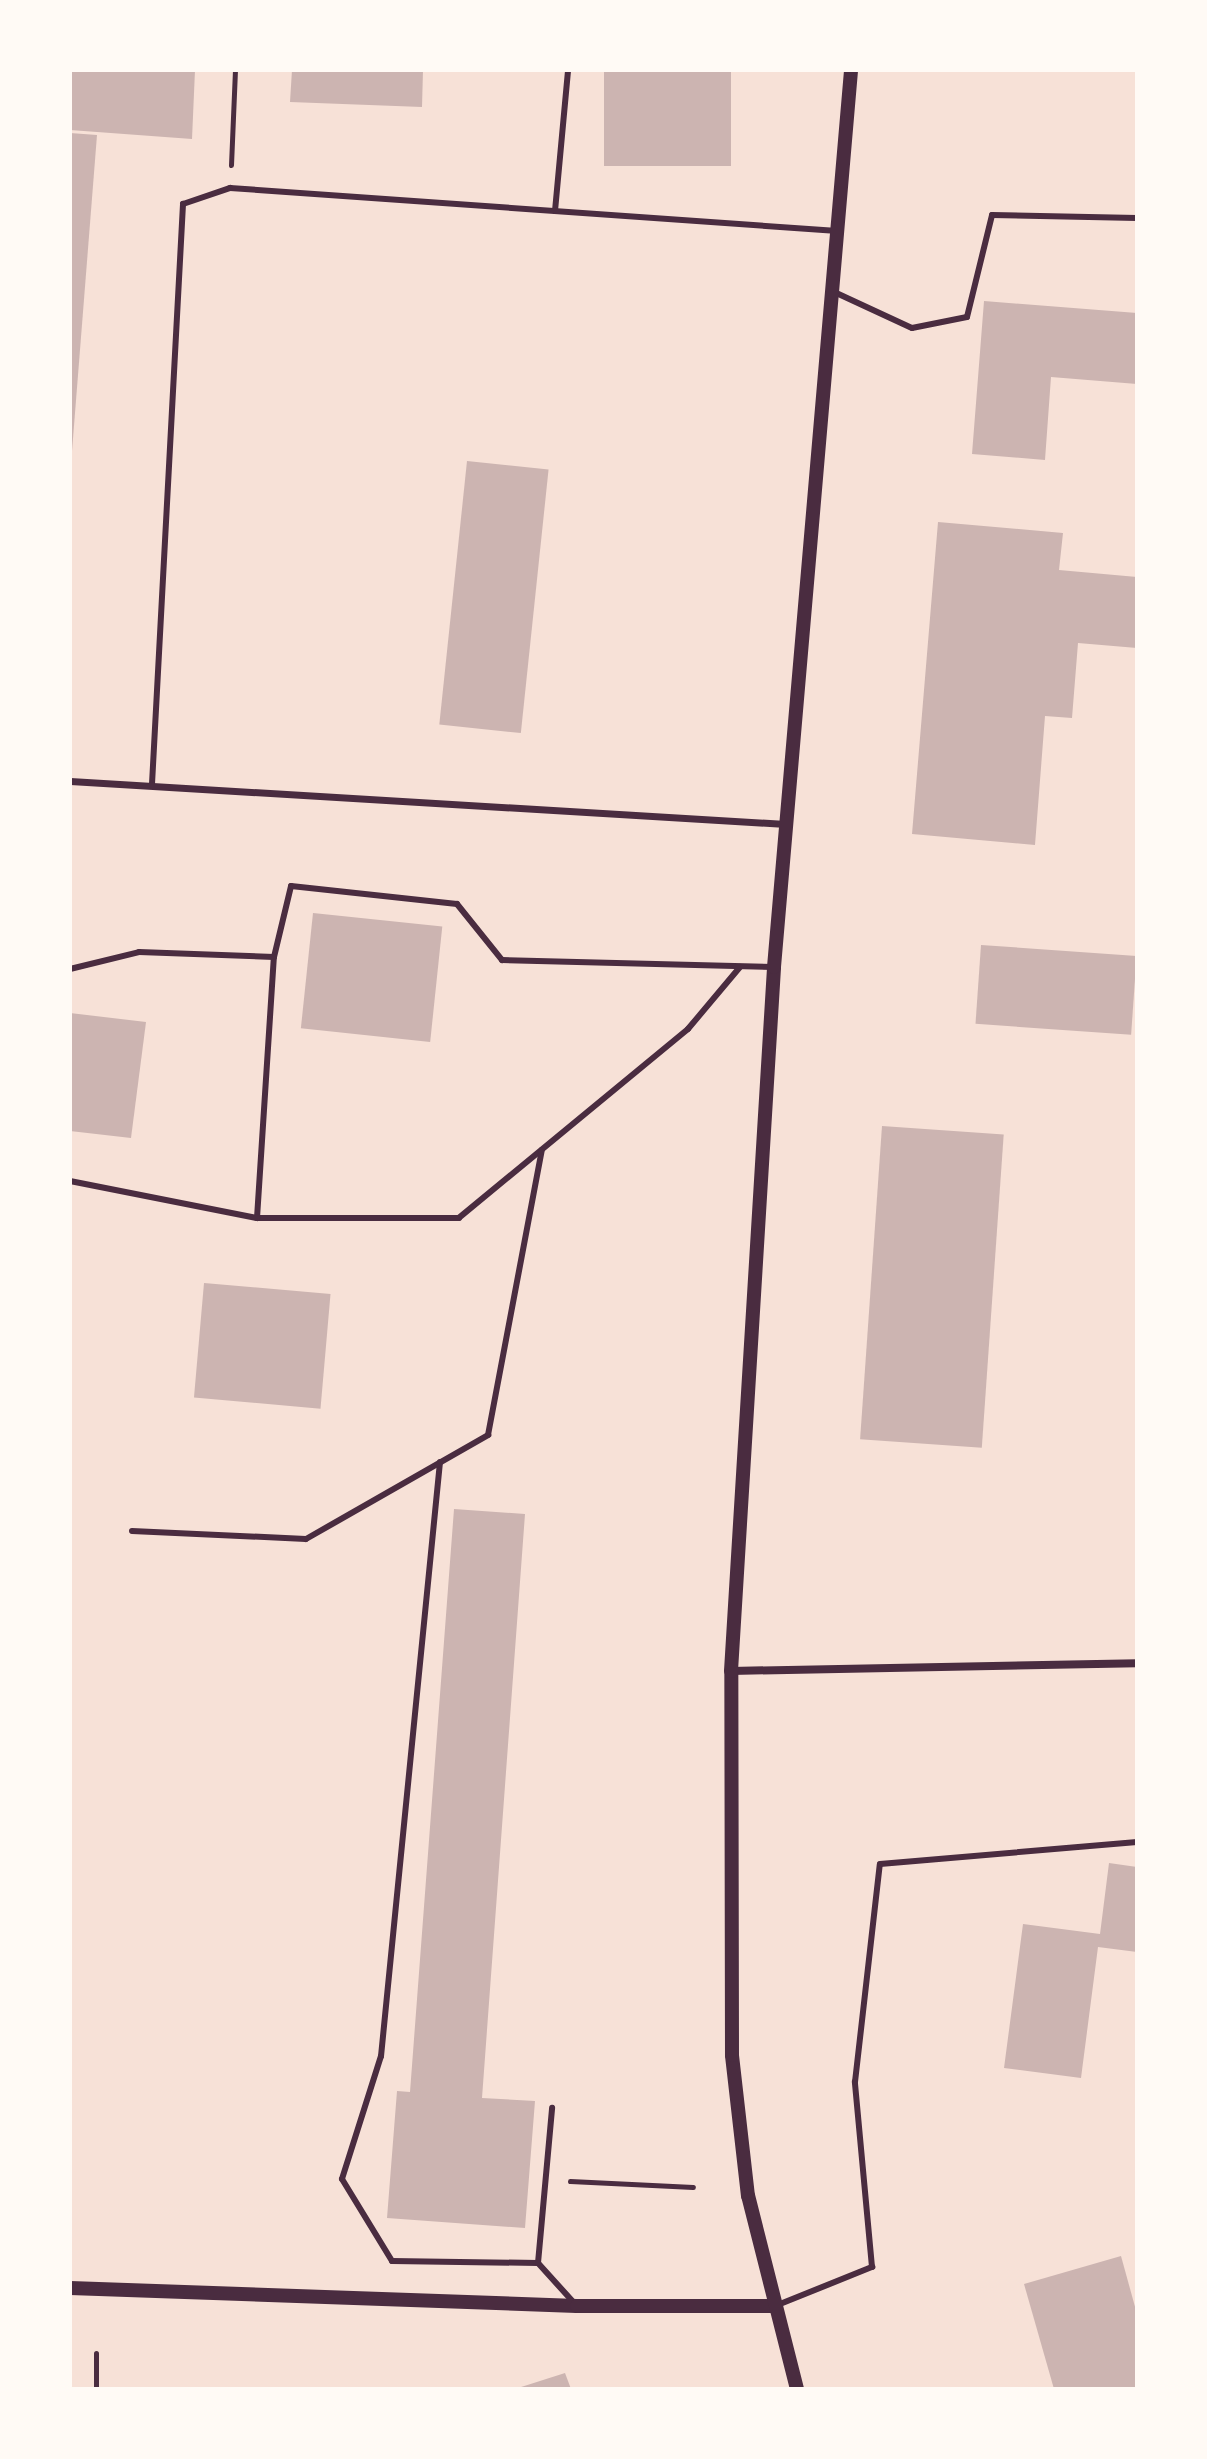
<!DOCTYPE html>
<html>
<head>
<meta charset="utf-8">
<style>
  body { margin:0 }
  #map { position:relative; width:1207px; height:2459px; overflow:hidden; background:#f7e1d7; font-family:Rubik,sans-serif }
  div>[style] { position:absolute }
  [style*='--x'] { left:calc(var(--x)*1px); top:calc(var(--y)*1px); width:calc(var(--w)*1px); rotate:calc(var(--a)*1deg) }
  .building>* { inset:0; background:#ccb4b1; transform-origin:0 0 }
  .path>* { height:5px; margin:-2.5px; padding:0 2.5px; transform-origin:2.5px; border-radius:2.5px; background:#4a2c40 }
  .service>* { height:6px; margin:-3px; padding:0 3px; transform-origin:3px; border-radius:3px; background:#4a2c40 }
  .pedestrian>* { height:7px; margin:-3.5px; padding:0 3.5px; transform-origin:3.5px; border-radius:3.5px; background:#4a2c40 }
  .minor>* { height:8px; margin:-4px; padding:0 4px; transform-origin:4px; border-radius:4px; background:#4a2c40 }
  .tertiary>* { height:14px; margin:-7px; padding:0 7px; transform-origin:7px; border-radius:7px; background:#4a2c40 }
  span { translate:-50% -50%; white-space:nowrap; text-align:center; line-height:1.15; -webkit-text-stroke:8px #fffaf5; paint-order:stroke }
  .frame { position:absolute; inset:0; border:72px solid #fffaf5; pointer-events:none }
</style>
</head>
<body>
<div id="map">
  <div class="building">
    <i style="clip-path:polygon(70px 70px,195px 70px,192px 139px,70px 130px)"></i>
    <i style="clip-path:polygon(292px 70px,423px 70px,422px 107px,290px 102px)"></i>
    <i style="left:604px;top:70px;width:127px;height:96px"></i>
    <i style="clip-path:polygon(70px 133px,97px 135px,72px 451px,70px 451px)"></i>
    <i style="clip-path:polygon(984px 301px,1137px 313px,1137px 384px,1051px 377px,1045px 460px,972px 454px)"></i>
    <i style="left:467px;top:461px;width:82px;height:265px;rotate:6deg"></i>
    <i style="clip-path:polygon(938px 522px,1063px 533px,1059px 570px,1137px 577px,1137px 648px,1078px 643px,1072px 718px,1045px 716px,1035px 845px,912px 834px)"></i>
    <i style="left:313px;top:913px;width:130px;height:116px;rotate:6deg"></i>
    <i style="left:981px;top:945px;width:156px;height:79px;rotate:4deg"></i>
    <i style="clip-path:polygon(70px 1013px,146px 1022px,131px 1138px,70px 1131px)"></i>
    <i style="left:882px;top:1126px;width:122px;height:314px;rotate:4deg"></i>
    <i style="left:204px;top:1283px;width:127px;height:115px;rotate:5deg"></i>
    <i style="clip-path:polygon(454px 1509px,525px 1514px,482px 2098px,535px 2101px,525px 2228px,387px 2218px,397px 2091px,410px 2092px)"></i>
    <i style="clip-path:polygon(1109px 1863px,1137px 1867px,1137px 1952px,1098px 1947px,1081px 2078px,1004px 2068px,1023px 1924px,1100px 1934px)"></i>
    <i style="clip-path:polygon(1121px 2256px,1137px 2314px,1137px 2389px,1054px 2389px,1024px 2284px)"></i>
    <i style="clip-path:polygon(565px 2373px,571px 2389px,518px 2389px,518px 2388px)"></i>
  </div>
  <div class="path">
    <i style="--x:231;--y:165;--w:95;--a:-87.6"></i>
    <i style="--x:570;--y:2181;--w:123;--a:2.8"></i>
    <i style="--x:96;--y:2389;--w:36;--a:-90"></i>
  </div>
  <div class="service">
    <i style="--x:555;--y:211;--w:142;--a:-84.7"></i>
    <i style="--x:832;--y:291;--w:88;--a:24.8"></i>
    <i style="--x:912;--y:328;--w:56;--a:-11.3"></i>
    <i style="--x:967;--y:317;--w:105;--a:-76.2"></i>
    <i style="--x:992;--y:215;--w:145;--a:1.2"></i>
    <i style="--x:152;--y:784;--w:581;--a:-86.94"></i>
    <i style="--x:183;--y:204;--w:50;--a:-18.8"></i>
    <i style="--x:230;--y:188;--w:609;--a:4.05"></i>
    <i style="--x:740;--y:967;--w:81;--a:130"></i>
    <i style="--x:688;--y:1029;--w:297;--a:140.5"></i>
    <i style="--x:459;--y:1218;--w:202;--a:180"></i>
    <i style="--x:257;--y:1218;--w:262;--a:-86.3"></i>
    <i style="--x:274;--y:957;--w:73;--a:-76.5"></i>
    <i style="--x:291;--y:886;--w:167;--a:6.2"></i>
    <i style="--x:457;--y:904;--w:72;--a:51.2"></i>
    <i style="--x:502;--y:960;--w:272;--a:1.5"></i>
    <i style="--x:70;--y:969;--w:71;--a:-13.8"></i>
    <i style="--x:139;--y:952;--w:135;--a:2.1"></i>
    <i style="--x:70;--y:1181;--w:191;--a:11.2"></i>
    <i style="--x:440;--y:1462;--w:597;--a:95.67"></i>
    <i style="--x:381;--y:2056;--w:129;--a:107.6"></i>
    <i style="--x:342;--y:2179;--w:96;--a:58.6"></i>
    <i style="--x:392;--y:2261;--w:146;--a:0.8"></i>
    <i style="--x:538;--y:2263;--w:57;--a:47.9"></i>
    <i style="--x:132;--y:1531;--w:174;--a:2.6"></i>
    <i style="--x:306;--y:1539;--w:210;--a:-29.7"></i>
    <i style="--x:488;--y:1435;--w:290;--a:-79.3"></i>
    <i style="--x:538;--y:2263;--w:156;--a:-84.8"></i>
    <i style="--x:775;--y:2306;--w:105;--a:-21.9"></i>
    <i style="--x:872;--y:2267;--w:186;--a:-95.3"></i>
    <i style="--x:855;--y:2082;--w:219;--a:-83.5"></i>
    <i style="--x:880;--y:1864;--w:258;--a:-4.9"></i>
  </div>
  <div class="pedestrian">
    <i style="--x:70;--y:781;--w:717;--a:3.44"></i>
  </div>
  <div class="minor">
    <i style="--x:731;--y:1671;--w:406;--a:-1.1"></i>
  </div>
  <div class="tertiary">
    <i style="--x:70;--y:2288;--w:507;--a:2.03"></i>
    <i style="--x:577;--y:2306;--w:198;--a:0"></i>
    <i style="--x:797;--y:2389;--w:199;--a:-104.2"></i>
    <i style="--x:748;--y:2196;--w:142;--a:-96.5"></i>
    <i style="--x:732;--y:2055;--w:384;--a:-90.1"></i>
    <i style="--x:731;--y:1671;--w:705;--a:-86.5"></i>
    <i style="--x:774;--y:967;--w:900;--a:-85.09"></i>
  </div>
  <div class="frame"></div>
</div>
</body>
</html>
